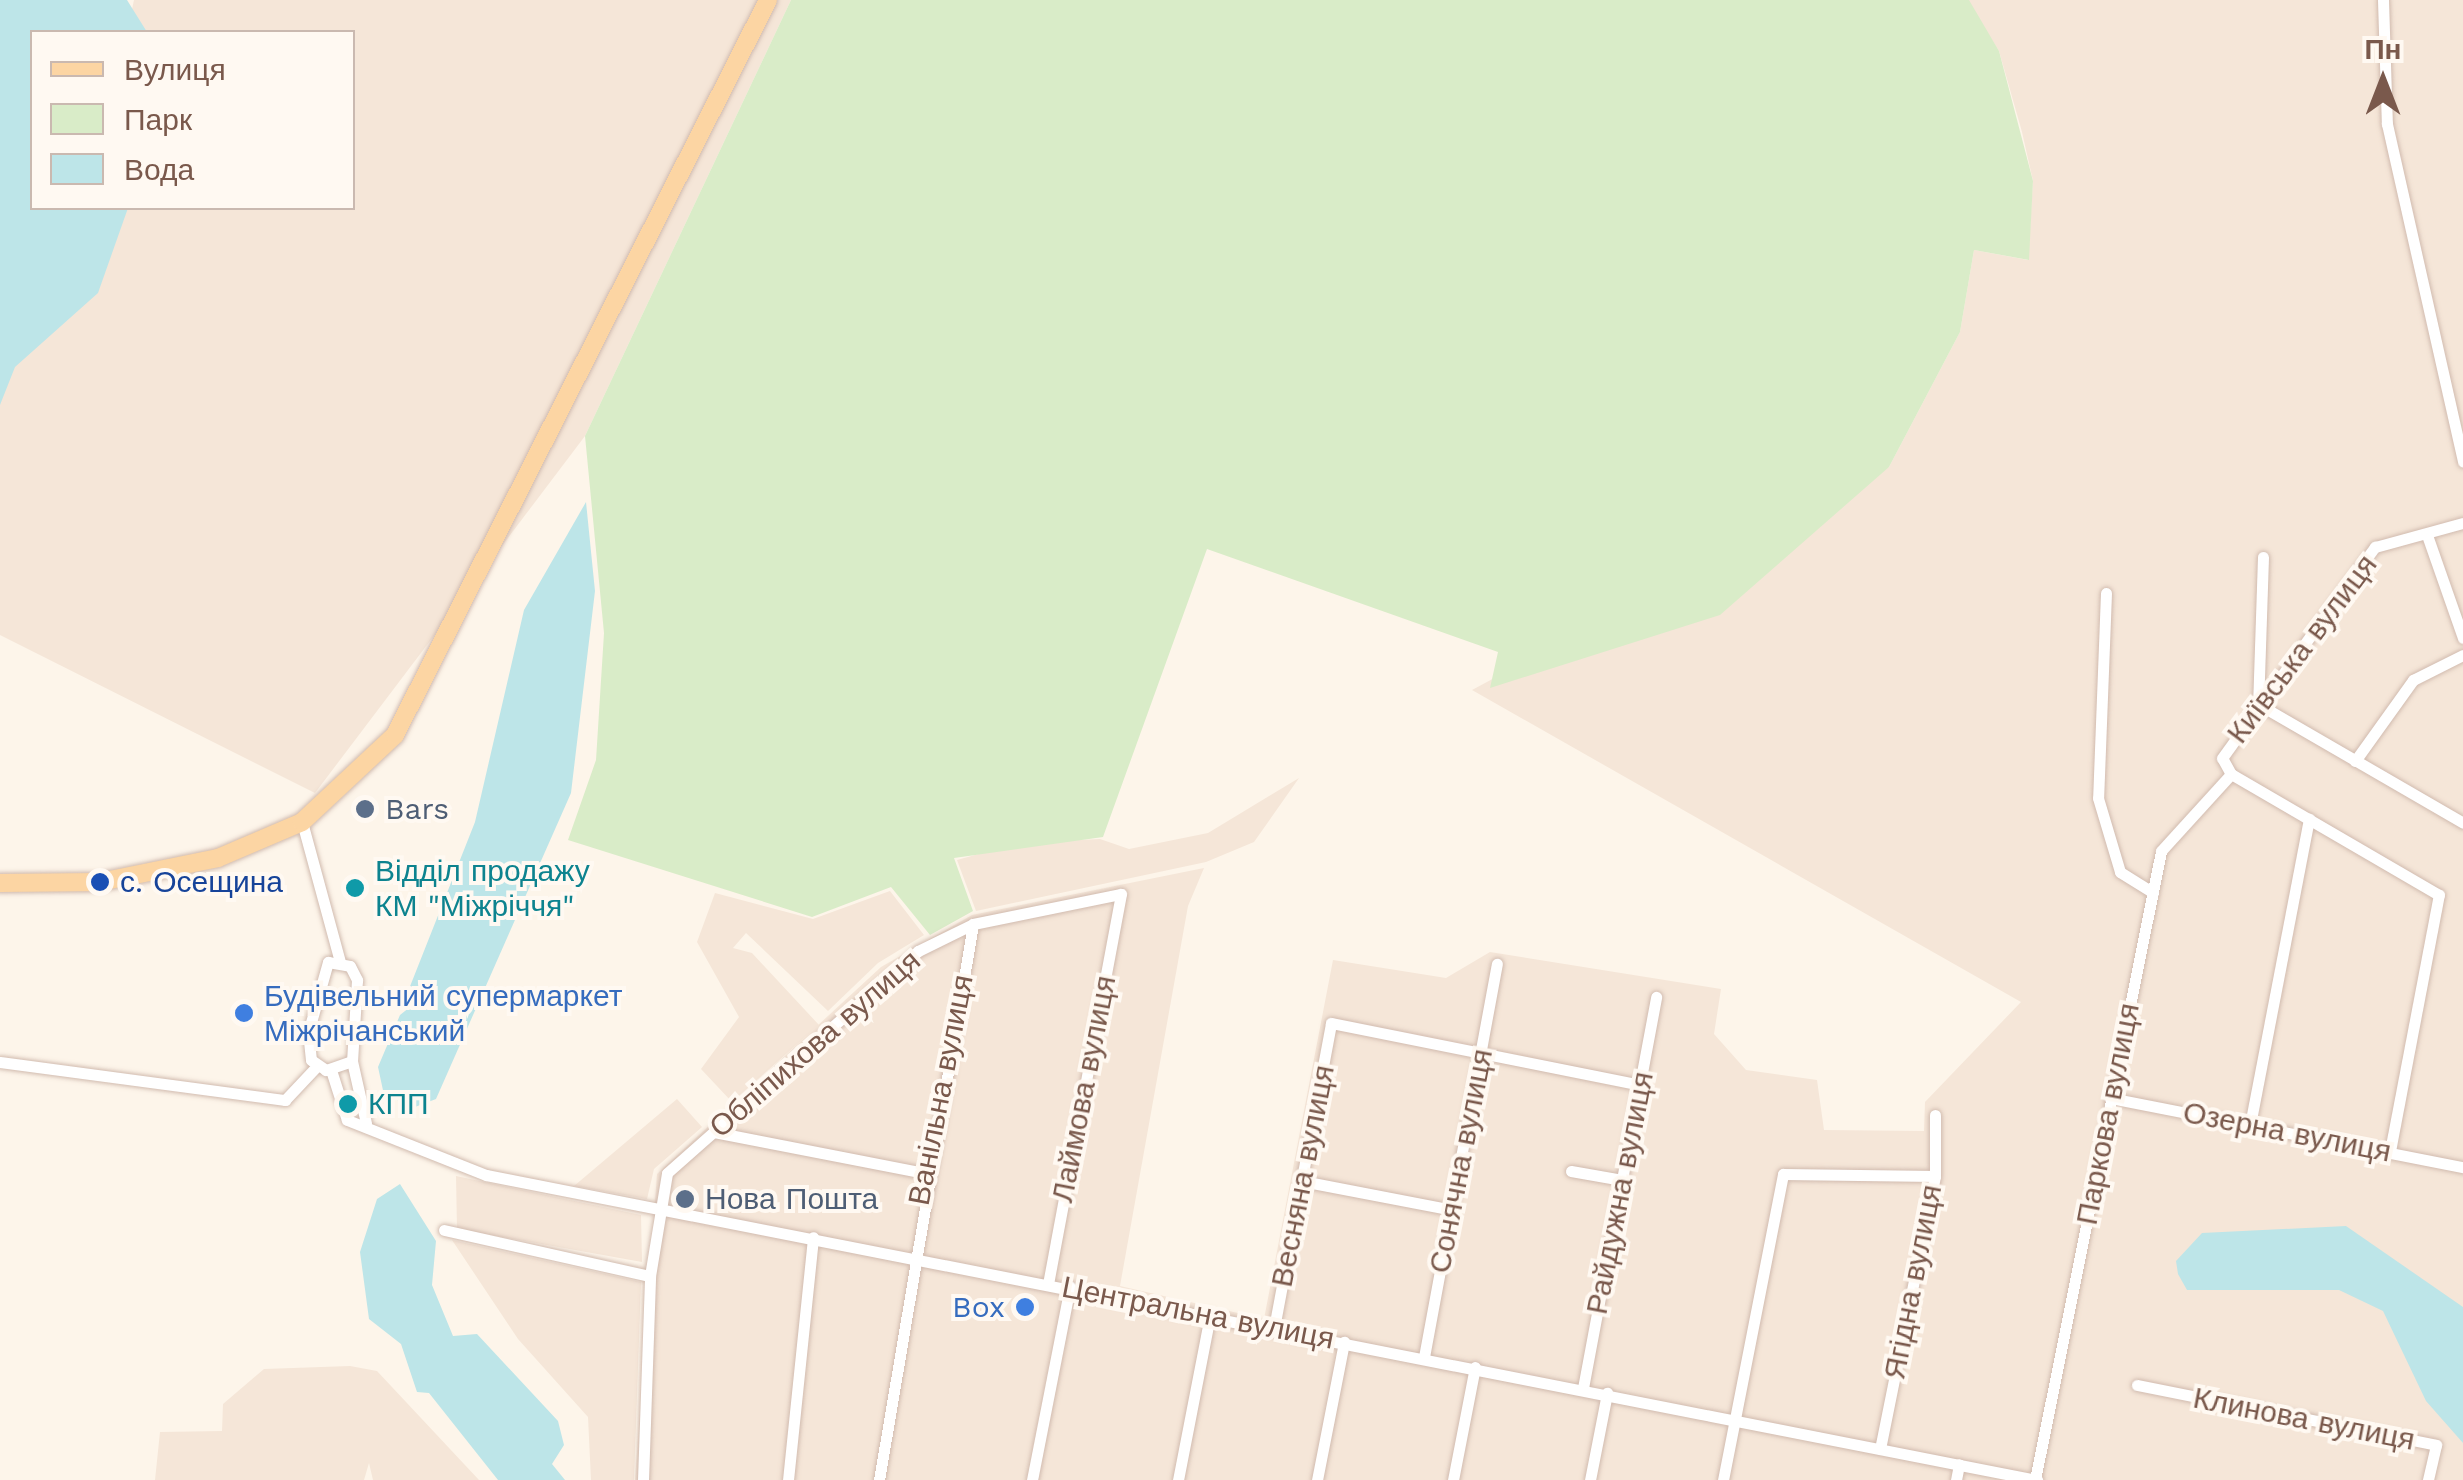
<!DOCTYPE html>
<html>
<head>
<meta charset="utf-8">
<style>
  body { margin:0 }
  #map { position:relative; width:2463px; height:1480px; overflow:hidden; background:#fdf5ea; font-family:"Work Sans",sans-serif }
  div>[style] { position:absolute }
  [style*='--x'] { left:calc(var(--x)*1px); top:calc(var(--y)*1px); width:calc(var(--w)*1px); rotate:calc(var(--a)*1deg) }
  .residential>* { inset:0; background:#f5e6d8 }
  .green>* { inset:0; background:#d9ecc8 }
  .water>* { inset:0; background:#bde5e8 }
  .roads { filter:drop-shadow(0 0 2px #d1bbaf) drop-shadow(0 0 2px #d1bbaf) }
  .minor>* { height:11px; margin:-5.5px; padding:0 5.5px; transform-origin:5.5px; border-radius:5.5px; background:#fff }
  .primary>* { height:18px; margin:-9px; padding:0 9px; transform-origin:9px; border-radius:9px; background:#fcd5a3 }
  .dots>* { width:28px; height:28px; translate:-50% -50%; box-sizing:border-box; border:5px solid #fff9f2; border-radius:50% }
  span { translate:-50% -50%; white-space:nowrap; text-align:center; line-height:1.15; -webkit-text-stroke:8px #fff9f2; paint-order:stroke }
  .street-label { font-size:30px; color:#7a594c }
  .service-label { font-size:30px; color:#4e5e75 }
  .left { translate:0 -50%; text-align:left }
  .culture-label { font-size:30px; color:#0d838f }
  .transit-label { font-size:30px; color:#164399 }
  .shop-label { font-size:30px; color:#366cbe }
  .right { translate:-100% -50%; text-align:right }
  .legend { position:absolute; left:30px; top:30px; width:325px; height:180px; box-sizing:border-box; background:#fff9f2; border:2px solid #cab9b0; margin:0; padding:12px 18px; list-style:none; font-size:30px; color:#7a594c }
  .legend li { display:flex; align-items:center; gap:20px; height:50px }
  .legend b { width:50px; border:2px solid #cab9b0 }
  .north { position:absolute; left:2333px; top:30px; width:100px; height:100px; -webkit-text-stroke:8px #fff9f2; paint-order:stroke; rotate:0deg; font-size:28px; font-weight:700; line-height:40px; text-align:center; color:#7a594c }
  .north::after { content:''; display:block; margin:auto; width:35px; height:45px; background:#7a594c; clip-path:polygon(50% 0,100% 100%,50% 72%,0 100%) }
</style>
</head>
<body>
<div id="map">
  <div class="residential">
    <i style="clip-path:polygon(134px 0,791px 0,585px 436px,315px 793px,0 635px,0 396px,71px 208px,352px 208px,352px 32px,127px 32px)"></i>
    <i style="clip-path:polygon(1967px 0,2463px 0,2463px 1480px,635px 1480px,657px 1174px,881px 967px,972px 915px,1204px 868px,1188px 906px,1120px 1286px,1264px 1319px,1333px 960px,1446px 978px,1490px 952px,1721px 989px,1714px 1034px,1746px 1070px,1817px 1080px,1824px 1130px,1924px 1131px,1925px 1102px,2021px 1002px,1472px 690px,1889px 467px,1960px 332px,1974px 250px,2028px 260px,2033px 181px,2022px 132px,1999px 51px)"></i>
    <i style="clip-path:polygon(1299px 778px,1254px 842px,1206px 862px,976px 911px,957px 860px,1018px 843px,1100px 839px,1129px 849px,1208px 833px)"></i>
    <i style="clip-path:polygon(890px 891px,924px 935px,878px 963px,828px 1011px,746px 933px,733px 948px,752px 953px,819px 1025px,732px 1102px,701px 1069px,739px 1017px,697px 942px,715px 893px,813px 919px)"></i>
    <i style="clip-path:polygon(677px 1099px,702px 1127px,654px 1169px,647px 1199px,574px 1186px)"></i>
    <i style="clip-path:polygon(456px 1176px,641px 1215px,642px 1262px,457px 1229px)"></i>
    <i style="clip-path:polygon(452px 1240px,641px 1282px,634px 1480px,591px 1480px,588px 1417px,518px 1339px)"></i>
    <i style="clip-path:polygon(350px 1366px,377px 1371px,479px 1480px,373px 1480px,369px 1463px,364px 1480px,155px 1480px,160px 1432px,222px 1431px,223px 1404px,264px 1369px)"></i>
  </div>
  <div class="green">
    <i style="clip-path:polygon(791px 0,1969px 0,1999px 51px,2033px 181px,2029px 260px,1974px 250px,1960px 332px,1889px 467px,1720px 615px,1490px 688px,1498px 652px,1207px 549px,1103px 837px,954px 858px,973px 911px,930px 935px,891px 887px,812px 917px,568px 840px,596px 760px,604px 633px,585px 436px)"></i>
  </div>
  <div class="water">
    <i style="clip-path:polygon(0 0,127px 0,147px 32px,32px 32px,32px 208px,128px 208px,98px 293px,15px 367px,0 405px)"></i>
    <i style="clip-path:polygon(586px 502px,595px 591px,571px 793px,436px 1099px,415px 1107px,384px 1095px,378px 1067px,400px 1015px,415px 1003px,407px 994px,475px 822px,524px 610px)"></i>
    <i style="clip-path:polygon(400px 1184px,436px 1241px,432px 1285px,453px 1336px,477px 1334px,558px 1421px,564px 1445px,552px 1464px,565px 1480px,498px 1480px,429px 1393px,417px 1392px,401px 1344px,369px 1319px,360px 1252px,377px 1199px)"></i>
    <i style="clip-path:polygon(2346px 1226px,2463px 1307px,2463px 1443px,2426px 1401px,2383px 1311px,2339px 1290px,2187px 1290px,2178px 1274px,2176px 1261px,2202px 1233px)"></i>
  </div>
  <div class="roads">
    <div class="minor">
      <i style="--x:2383;--y:0;--w:124;--a:88.2"></i>
      <i style="--x:2387;--y:124;--w:346;--a:77.3"></i>
      <i style="--x:2427;--y:535;--w:109;--a:70.7"></i>
      <i style="--x:2263;--y:557;--w:147;--a:91.9"></i>
      <i style="--x:2258;--y:704;--w:237;--a:30.1"></i>
      <i style="--x:2106;--y:593;--w:205;--a:92.2"></i>
      <i style="--x:2098;--y:798;--w:77;--a:73.4"></i>
      <i style="--x:2120;--y:872;--w:39;--a:32"></i>
      <i style="--x:2355;--y:761;--w:100;--a:-54.4"></i>
      <i style="--x:2413;--y:680;--w:56;--a:-26.6"></i>
      <i style="--x:302;--y:822;--w:145;--a:74.8"></i>
      <i style="--x:328;--y:962;--w:22;--a:10"></i>
      <i style="--x:350;--y:966;--w:16;--a:63"></i>
      <i style="--x:357;--y:980;--w:81;--a:93.5"></i>
      <i style="--x:352;--y:1061;--w:28;--a:161"></i>
      <i style="--x:326;--y:1070;--w:18;--a:-146"></i>
      <i style="--x:311;--y:1060;--w:27;--a:-96"></i>
      <i style="--x:308;--y:1033;--w:74;--a:-74.3"></i>
      <i style="--x:352;--y:1061;--w:64;--a:77.3"></i>
      <i style="--x:0;--y:1062;--w:288;--a:7.6"></i>
      <i style="--x:285;--y:1100;--w:47;--a:-46.7"></i>
      <i style="--x:331;--y:1070;--w:52;--a:72.3"></i>
      <i style="--x:347;--y:1120;--w:149;--a:21.6"></i>
      <i style="--x:486;--y:1175;--w:1581;--a:11.13"></i>
      <i style="--x:2110;--y:1098;--w:360;--a:11.1"></i>
      <i style="--x:2250;--y:1125;--w:312;--a:-79.1"></i>
      <i style="--x:714;--y:1132;--w:215;--a:11"></i>
      <i style="--x:2390;--y:1151;--w:261;--a:-79.2"></i>
      <i style="--x:2439;--y:895;--w:241;--a:-149.8"></i>
      <i style="--x:2231;--y:774;--w:18;--a:-119"></i>
      <i style="--x:2222;--y:758;--w:261;--a:-54.1"></i>
      <i style="--x:2375;--y:547;--w:91;--a:-15.3"></i>
      <i style="--x:1571;--y:1171;--w:52;--a:10"></i>
      <i style="--x:1302;--y:1181;--w:153;--a:10.9"></i>
      <i style="--x:444;--y:1230;--w:211;--a:12.6"></i>
      <i style="--x:1274;--y:1328;--w:310;--a:-79.4"></i>
      <i style="--x:1331;--y:1023;--w:315;--a:11.3"></i>
      <i style="--x:1424;--y:1357;--w:400;--a:-79.5"></i>
      <i style="--x:2137;--y:1385;--w:305;--a:11.3"></i>
      <i style="--x:2436;--y:1445;--w:36;--a:103"></i>
      <i style="--x:1583;--y:1388;--w:398;--a:-79.4"></i>
      <i style="--x:1880;--y:1449;--w:278;--a:-78.6"></i>
      <i style="--x:1935;--y:1176;--w:61;--a:-90"></i>
      <i style="--x:643;--y:1480;--w:204;--a:-88"></i>
      <i style="--x:650;--y:1276;--w:104;--a:-80.6"></i>
      <i style="--x:667;--y:1173;--w:335;--a:-41.5"></i>
      <i style="--x:918;--y:951;--w:61;--a:-26.1"></i>
      <i style="--x:973;--y:924;--w:151;--a:-11.5"></i>
      <i style="--x:1121;--y:894;--w:397;--a:100.6"></i>
      <i style="--x:788;--y:1480;--w:244;--a:-84.1"></i>
      <i style="--x:879;--y:1480;--w:564;--a:-80.4"></i>
      <i style="--x:1032;--y:1480;--w:197;--a:-78.9"></i>
      <i style="--x:1178;--y:1480;--w:168;--a:-79"></i>
      <i style="--x:1317;--y:1480;--w:141;--a:-78.9"></i>
      <i style="--x:1453;--y:1480;--w:115;--a:-79"></i>
      <i style="--x:1590;--y:1480;--w:89;--a:-78.9"></i>
      <i style="--x:1723;--y:1480;--w:312;--a:-78.9"></i>
      <i style="--x:1783;--y:1174;--w:152;--a:0.8"></i>
      <i style="--x:1956;--y:1480;--w:16;--a:-79"></i>
      <i style="--x:2035;--y:1480;--w:641;--a:-78.67"></i>
      <i style="--x:2161;--y:851;--w:104;--a:-47.7"></i>
    </div>
    <div class="primary">
      <i style="--x:0;--y:883;--w:100;--a:-0.6"></i>
      <i style="--x:100;--y:882;--w:120;--a:-11.5"></i>
      <i style="--x:218;--y:858;--w:91;--a:-23.2"></i>
      <i style="--x:302;--y:822;--w:127;--a:-43.1"></i>
      <i style="--x:395;--y:735;--w:824;--a:-63.09"></i>
    </div>
  </div>
  <div class="dots">
    <i style="left:365px;top:809px;background:#5c6f8a"></i>
    <i style="left:100px;top:882px;background:#1a4fb4"></i>
    <i style="left:355px;top:888px;background:#0f9aa8"></i>
    <i style="left:244px;top:1013px;background:#3f7fe0"></i>
    <i style="left:348px;top:1104px;background:#0f9aa8"></i>
    <i style="left:685px;top:1199px;background:#5c6f8a"></i>
    <i style="left:1025px;top:1307px;background:#3f7fe0"></i>
  </div>
  <div class="street-label">
    <span style="left:2302px;top:649px;rotate:-53deg">Київська вулиця</span>
    <span style="left:815px;top:1044px;rotate:-41deg">Обліпихова вулиця</span>
    <span style="left:1084px;top:1089px;rotate:-79deg">Лаймова вулиця</span>
    <span style="left:941px;top:1090px;rotate:-79deg">Ванільна вулиця</span>
    <span style="left:2108px;top:1114px;rotate:-79deg">Паркова вулиця</span>
    <span style="left:2287px;top:1132px;rotate:11deg">Озерна вулиця</span>
    <span style="left:1461px;top:1161px;rotate:-79deg">Сонячна вулиця</span>
    <span style="left:1303px;top:1176px;rotate:-79deg">Весняна вулиця</span>
    <span style="left:1620px;top:1193px;rotate:-79deg">Райдужна вулиця</span>
    <span style="left:1913px;top:1282px;rotate:-79deg">Ягідна вулиця</span>
    <span style="left:1198px;top:1313px;rotate:11deg">Центральна вулиця</span>
    <span style="left:2304px;top:1419px;rotate:11deg">Клинова вулиця</span>
  </div>
  <div class="service-label">
    <span class="left" style="left:385px;top:809px">Bars</span>
    <span class="left" style="left:705px;top:1199px">Нова Пошта</span>
  </div>
  <div class="culture-label">
    <span class="left" style="left:375px;top:888px">Відділ продажу<br>КМ "Міжріччя"</span>
    <span class="left" style="left:368px;top:1104px">КПП</span>
  </div>
  <div class="transit-label">
    <span class="left" style="left:120px;top:882px">с. Осещина</span>
  </div>
  <div class="shop-label">
    <span class="left" style="left:264px;top:1013px">Будівельний супермаркет<br>Міжрічанський</span>
    <span class="right" style="left:1005px;top:1307px">Box</span>
  </div>
  <ul class="legend">
  <li><b style="height:12px;background:#fcd5a3"></b>Вулиця</li>
  <li><b style="height:28px;background:#d9ecc8"></b>Парк</li>
  <li><b style="height:28px;background:#bde5e8"></b>Вода</li>
  </ul>
  <div class="north">Пн</div>
</div>
</body>
</html>
